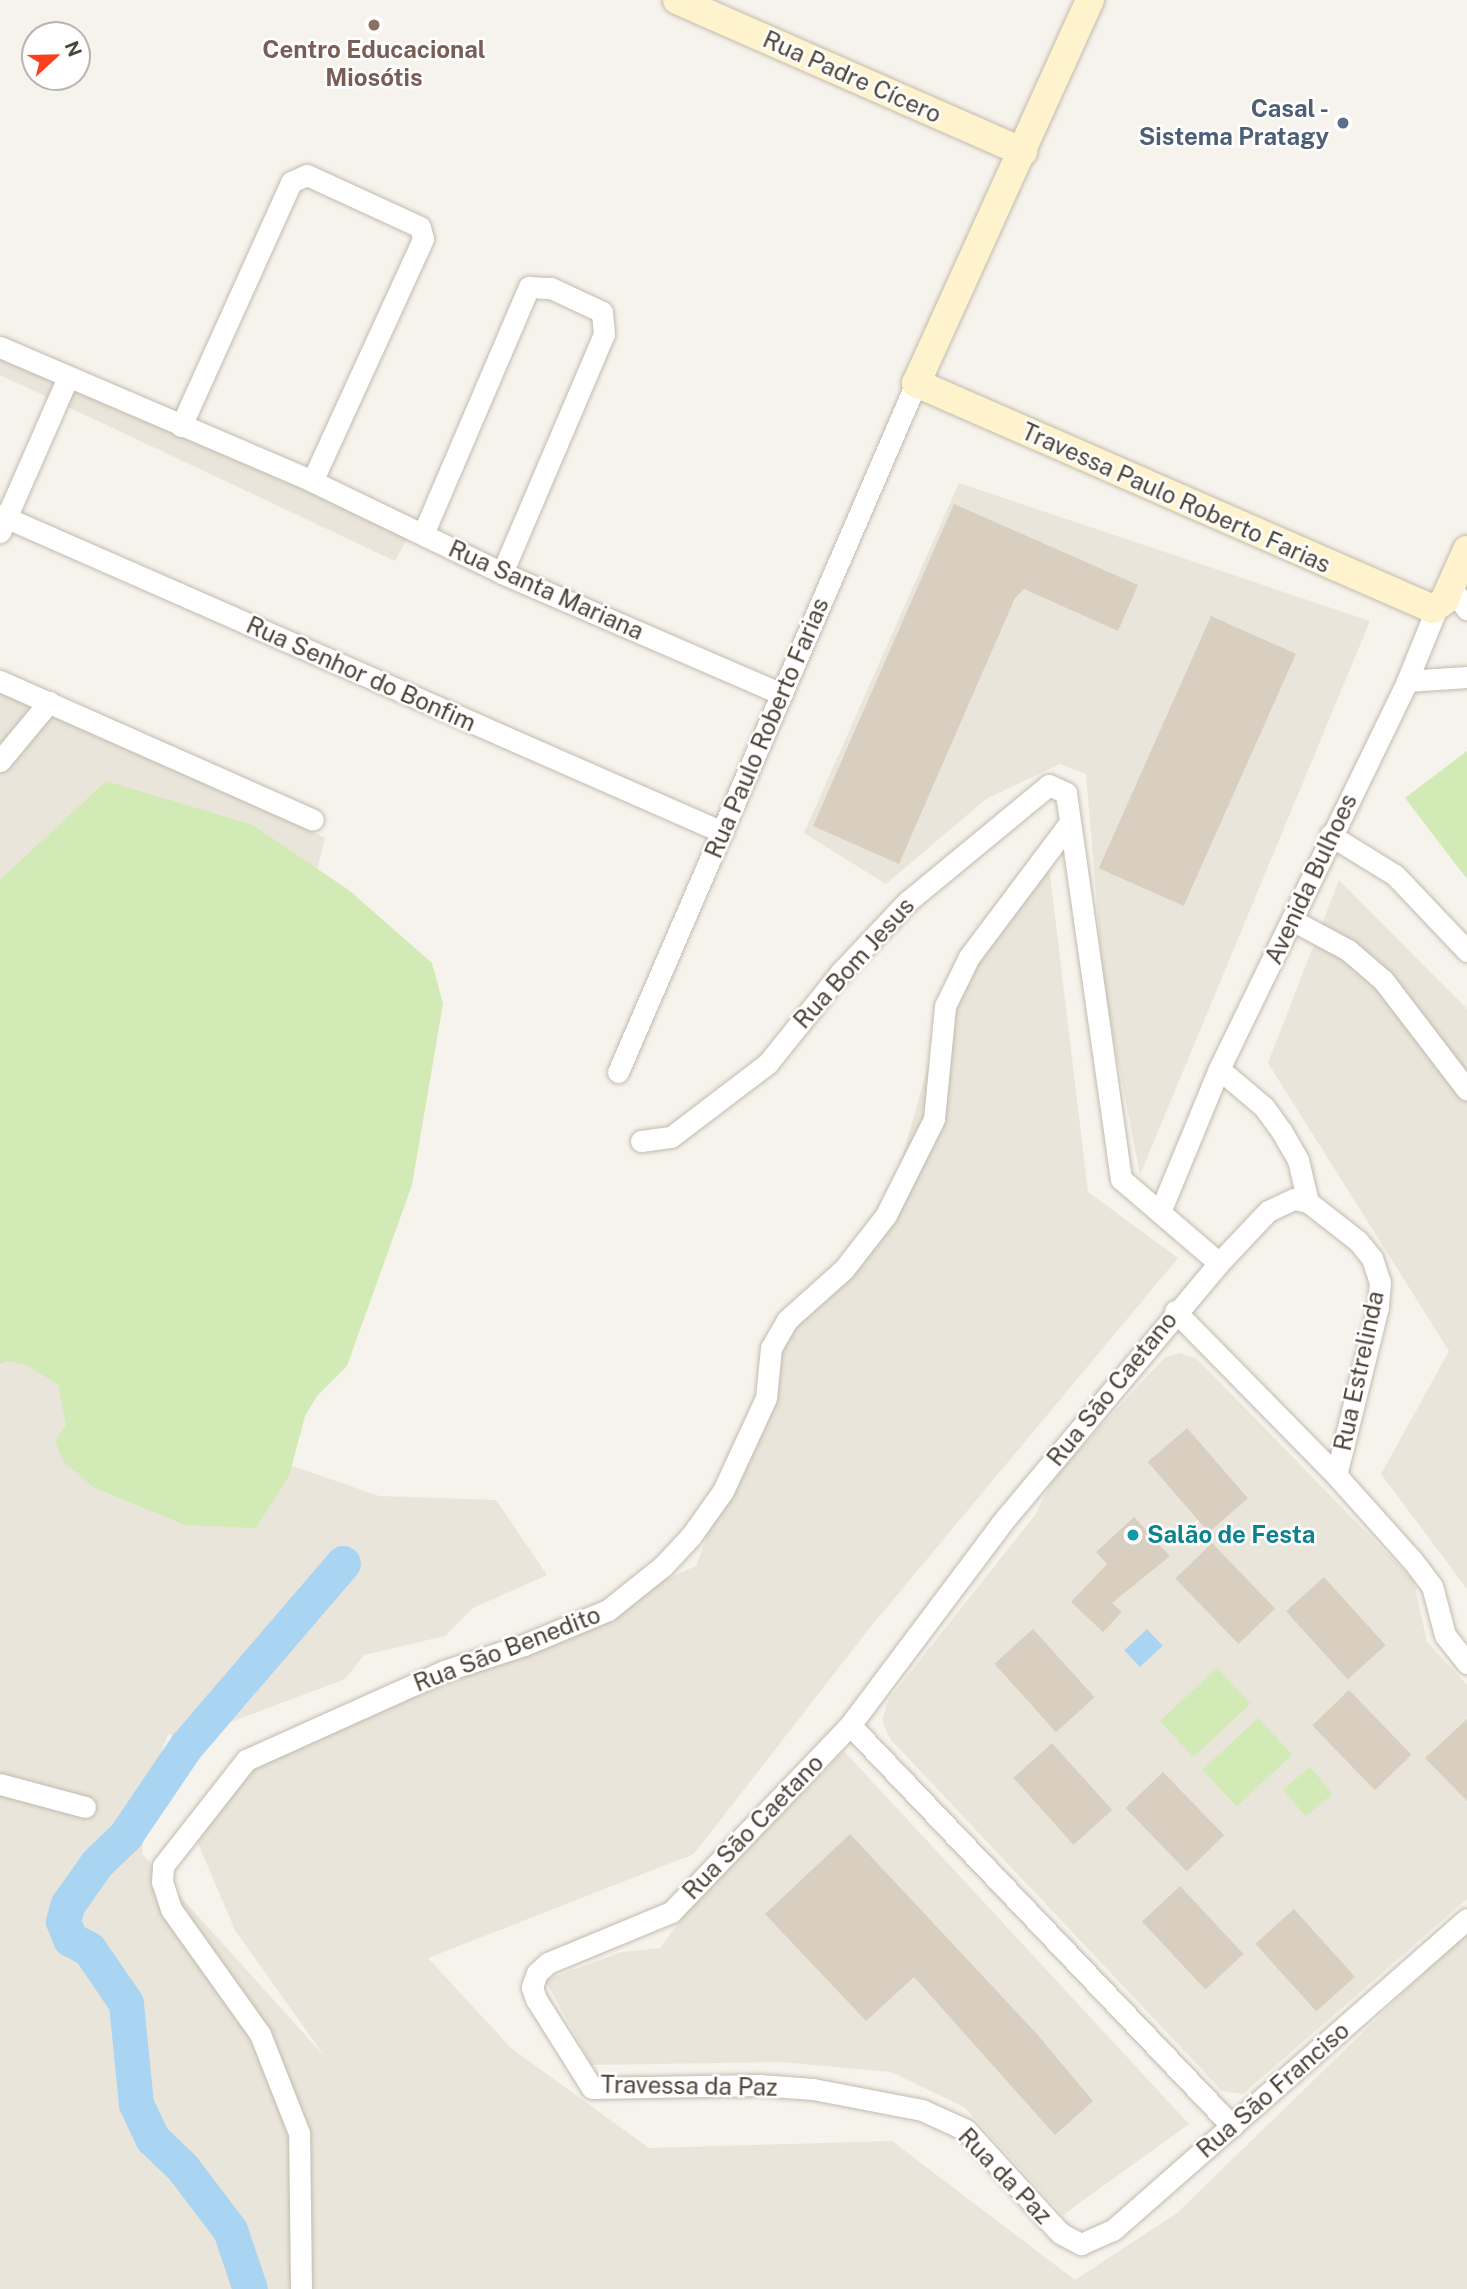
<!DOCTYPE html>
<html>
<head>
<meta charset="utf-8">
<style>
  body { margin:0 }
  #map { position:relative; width:1467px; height:2289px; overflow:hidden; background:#f6f3ec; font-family:"Public Sans",sans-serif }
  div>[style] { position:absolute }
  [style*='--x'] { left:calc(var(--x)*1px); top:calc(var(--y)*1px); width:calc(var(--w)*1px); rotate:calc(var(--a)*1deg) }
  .residential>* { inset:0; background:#eae5da }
  .green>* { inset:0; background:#d2eab5; transform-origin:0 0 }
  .water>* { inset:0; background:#a9d4f2; transform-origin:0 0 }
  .river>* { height:35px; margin:-17.5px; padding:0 17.5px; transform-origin:17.5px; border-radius:17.5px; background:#a9d4f2 }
  .building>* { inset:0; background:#d8cfc1; transform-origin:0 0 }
  .roads { filter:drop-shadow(0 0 2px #c2bbae) drop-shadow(0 0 2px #c2bbae) }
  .street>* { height:21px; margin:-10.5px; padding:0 10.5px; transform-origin:10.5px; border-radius:10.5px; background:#fff }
  .secondary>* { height:28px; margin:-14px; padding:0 14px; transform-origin:14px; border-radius:14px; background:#fff3cd }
  .dots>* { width:19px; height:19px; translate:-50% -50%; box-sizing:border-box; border:4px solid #fff; border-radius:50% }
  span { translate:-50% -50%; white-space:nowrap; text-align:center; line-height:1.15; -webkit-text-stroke:5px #fff; paint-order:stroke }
  .education-label { font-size:24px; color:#785e54; font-weight:700 }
  .street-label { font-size:24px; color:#4b4439 }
  .service-label { font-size:24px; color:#4e5e75; font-weight:700 }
  .right { translate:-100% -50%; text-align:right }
  .culture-label { font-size:24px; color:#0d838f; font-weight:700 }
  .left { translate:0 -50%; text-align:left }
  .north { position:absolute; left:21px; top:21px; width:70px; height:70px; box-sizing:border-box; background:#fff; border:2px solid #b7b4b0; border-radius:50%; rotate:68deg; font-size:19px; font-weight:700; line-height:28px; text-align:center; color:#4b4439 }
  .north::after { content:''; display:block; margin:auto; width:24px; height:32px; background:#fc3f1d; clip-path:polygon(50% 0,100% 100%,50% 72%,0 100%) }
</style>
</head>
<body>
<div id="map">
  <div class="residential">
    <i style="clip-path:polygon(0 351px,413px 527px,395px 561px,0 375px)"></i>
    <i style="clip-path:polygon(959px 483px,1370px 621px,1140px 1175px,1104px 989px,1086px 774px,1060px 764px,986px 799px,886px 884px,804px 833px)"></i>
    <i style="clip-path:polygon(0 685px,325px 838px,178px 1426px,379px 1496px,496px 1500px,547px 1575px,473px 1608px,445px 1636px,364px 1655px,345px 1679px,186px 1739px,168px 1734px,146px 1796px,142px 1854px,325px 2057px,235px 1930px,197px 1841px,215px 1800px,236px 1776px,357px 1713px,696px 1566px,774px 1354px,884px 1221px,954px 975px,1048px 858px,1088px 1192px,1178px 1258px,868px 1630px,694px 1854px,428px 1958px,511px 2048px,649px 2148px,892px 2141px,1075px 2280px,1177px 2213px,1467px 1931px,1467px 2289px,0 2289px)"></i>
    <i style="clip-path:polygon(1339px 880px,1467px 1009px,1467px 1589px,1381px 1474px,1449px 1351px,1268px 1063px)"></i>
    <i style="clip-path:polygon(1181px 1353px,1197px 1359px,1414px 1581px,1427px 1642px,1467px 1685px,1467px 1899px,1243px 2094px,1222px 2091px,890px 1739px,882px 1720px,889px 1699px,1035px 1515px,1055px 1475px,1165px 1357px)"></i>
    <i style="clip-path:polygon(844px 1751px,1189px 2124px,1063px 2215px,964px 2107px,891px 2072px,780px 2062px,592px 2065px,545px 1980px,622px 1952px,660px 1948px,697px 1898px)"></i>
  </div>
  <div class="green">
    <i style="clip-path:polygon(1467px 751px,1467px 879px,1405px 798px)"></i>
    <i style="clip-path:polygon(106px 781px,253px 825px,350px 891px,432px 963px,443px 1004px,412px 1185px,347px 1366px,317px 1396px,305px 1416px,289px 1476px,256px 1528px,185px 1525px,93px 1487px,63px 1461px,55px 1441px,66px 1425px,58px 1385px,27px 1365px,8px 1361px,0 1364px,0 880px)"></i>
    <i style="left:1217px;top:1668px;width:49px;height:78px;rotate:47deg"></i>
    <i style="left:1258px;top:1718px;width:50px;height:76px;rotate:47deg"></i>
    <i style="left:1310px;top:1767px;width:35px;height:35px;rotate:50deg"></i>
  </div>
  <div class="water">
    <i style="left:1147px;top:1629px;width:23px;height:31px;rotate:47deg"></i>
  </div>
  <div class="river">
    <i style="--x:250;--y:2289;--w:62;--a:-108.7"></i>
    <i style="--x:230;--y:2230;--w:78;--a:-127.2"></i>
    <i style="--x:183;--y:2168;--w:43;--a:-135.9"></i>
    <i style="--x:152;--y:2138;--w:38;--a:-115"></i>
    <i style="--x:136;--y:2104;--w:101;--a:-95.7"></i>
    <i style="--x:126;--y:2003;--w:65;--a:-124.4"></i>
    <i style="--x:89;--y:1949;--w:21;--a:-152"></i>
    <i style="--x:70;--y:1939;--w:19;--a:-111"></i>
    <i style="--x:63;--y:1921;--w:18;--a:-74"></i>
    <i style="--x:68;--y:1904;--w:50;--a:-54.7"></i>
    <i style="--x:97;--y:1863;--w:39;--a:-44"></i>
    <i style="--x:125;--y:1836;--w:109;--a:-55.9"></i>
    <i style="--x:186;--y:1746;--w:241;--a:-49.4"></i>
  </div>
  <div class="building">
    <i style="clip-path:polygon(954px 504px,1138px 585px,1118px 631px,1024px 589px,1015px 598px,899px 864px,813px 826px)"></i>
    <i style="left:1211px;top:616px;width:93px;height:276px;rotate:24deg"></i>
    <i style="left:1187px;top:1428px;width:93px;height:52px;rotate:49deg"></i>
    <i style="clip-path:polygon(1134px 1517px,1170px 1556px,1112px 1603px,1122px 1612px,1103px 1632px,1071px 1602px,1107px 1564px,1096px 1552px)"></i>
    <i style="left:1212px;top:1543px;width:91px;height:51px;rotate:46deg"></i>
    <i style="left:1324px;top:1577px;width:92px;height:51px;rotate:48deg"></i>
    <i style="left:1033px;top:1629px;width:92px;height:52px;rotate:48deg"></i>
    <i style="left:1349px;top:1690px;width:90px;height:51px;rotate:46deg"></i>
    <i style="clip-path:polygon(1467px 1719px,1467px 1801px,1425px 1758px)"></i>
    <i style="left:1052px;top:1743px;width:90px;height:52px;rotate:48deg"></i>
    <i style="left:1163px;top:1772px;width:88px;height:52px;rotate:46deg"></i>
    <i style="clip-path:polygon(850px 1834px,1036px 2033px,1093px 2101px,1055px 2135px,914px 1977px,866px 2021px,765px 1914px)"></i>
    <i style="left:1180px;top:1886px;width:93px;height:52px;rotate:47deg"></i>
    <i style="left:1294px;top:1909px;width:91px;height:52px;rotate:48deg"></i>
  </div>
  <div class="roads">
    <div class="street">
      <i style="--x:0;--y:347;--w:340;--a:23.2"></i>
      <i style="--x:312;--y:481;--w:211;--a:25.8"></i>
      <i style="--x:502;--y:573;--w:305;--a:23.4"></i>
      <i style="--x:181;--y:426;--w:268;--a:-65.7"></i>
      <i style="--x:291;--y:182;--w:17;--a:-24"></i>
      <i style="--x:307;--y:175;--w:124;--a:24.7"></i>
      <i style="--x:420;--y:227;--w:12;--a:76"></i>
      <i style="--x:423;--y:239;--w:266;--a:114.6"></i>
      <i style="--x:0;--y:515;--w:789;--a:23.7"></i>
      <i style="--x:0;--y:532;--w:169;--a:-66.3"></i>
      <i style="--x:423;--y:534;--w:269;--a:-66.8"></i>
      <i style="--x:529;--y:287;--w:22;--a:3"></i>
      <i style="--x:551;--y:288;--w:56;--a:25.2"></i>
      <i style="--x:602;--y:312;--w:22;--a:85"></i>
      <i style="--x:604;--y:334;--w:260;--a:113.1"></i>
      <i style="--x:1450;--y:586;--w:29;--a:54"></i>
      <i style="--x:0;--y:681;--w:342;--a:23.9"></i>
      <i style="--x:1407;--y:681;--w:60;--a:-3.8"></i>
      <i style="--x:0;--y:761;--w:77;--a:-50.3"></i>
      <i style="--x:1330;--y:835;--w:76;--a:31.6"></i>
      <i style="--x:1395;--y:875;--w:105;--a:46.5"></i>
      <i style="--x:1292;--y:920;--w:64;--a:28.2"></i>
      <i style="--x:1348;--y:950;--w:46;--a:40.6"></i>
      <i style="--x:1383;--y:980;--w:138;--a:52.6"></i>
      <i style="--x:1219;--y:1069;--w:59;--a:40.2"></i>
      <i style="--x:1264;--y:1107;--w:31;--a:54"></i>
      <i style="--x:1282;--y:1132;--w:32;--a:60"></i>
      <i style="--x:1298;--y:1160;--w:43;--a:76.6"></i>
      <i style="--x:618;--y:1072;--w:751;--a:-66.61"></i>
      <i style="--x:641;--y:1141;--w:30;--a:-8"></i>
      <i style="--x:671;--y:1137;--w:122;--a:-37.3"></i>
      <i style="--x:768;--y:1063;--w:117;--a:-51.3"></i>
      <i style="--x:841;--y:972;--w:96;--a:-46.7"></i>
      <i style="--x:907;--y:902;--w:184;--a:-39.5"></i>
      <i style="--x:1049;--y:785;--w:19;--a:25"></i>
      <i style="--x:1066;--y:793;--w:390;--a:81.9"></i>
      <i style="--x:1121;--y:1179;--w:129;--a:40.6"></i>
      <i style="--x:1219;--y:1263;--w:340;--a:129.9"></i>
      <i style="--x:1001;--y:1524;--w:251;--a:126.9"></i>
      <i style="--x:850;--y:1725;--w:259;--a:133.7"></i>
      <i style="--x:671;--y:1912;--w:133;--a:157.5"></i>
      <i style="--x:548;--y:1963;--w:15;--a:138"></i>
      <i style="--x:537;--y:1973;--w:15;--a:110"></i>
      <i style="--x:532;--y:1987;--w:13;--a:72"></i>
      <i style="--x:536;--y:1999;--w:105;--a:57.8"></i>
      <i style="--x:592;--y:2088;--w:167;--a:-1"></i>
      <i style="--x:759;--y:2085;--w:54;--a:4.2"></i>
      <i style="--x:813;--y:2089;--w:111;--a:10.9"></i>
      <i style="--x:922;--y:2110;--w:48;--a:24.4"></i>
      <i style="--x:966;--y:2130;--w:139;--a:47.6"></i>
      <i style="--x:1060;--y:2233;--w:24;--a:28"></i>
      <i style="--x:1081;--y:2244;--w:35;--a:-24"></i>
      <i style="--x:1113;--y:2230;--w:471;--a:-41.3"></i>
      <i style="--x:1160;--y:1212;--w:155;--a:-67.6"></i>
      <i style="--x:1219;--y:1069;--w:431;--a:-64.1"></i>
      <i style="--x:1407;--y:681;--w:77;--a:-67.8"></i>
      <i style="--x:1219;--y:1263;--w:71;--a:-46.7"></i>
      <i style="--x:1268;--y:1211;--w:29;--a:-25"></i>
      <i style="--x:1294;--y:1199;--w:14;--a:12"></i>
      <i style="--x:1308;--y:1202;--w:63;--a:38"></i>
      <i style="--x:1358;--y:1241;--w:22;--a:51"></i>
      <i style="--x:1372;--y:1258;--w:25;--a:72"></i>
      <i style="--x:1380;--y:1282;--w:25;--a:95"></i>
      <i style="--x:1378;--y:1307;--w:173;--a:104"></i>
      <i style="--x:1175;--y:1311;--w:230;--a:45.5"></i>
      <i style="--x:1336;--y:1475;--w:115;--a:48.2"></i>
      <i style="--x:1413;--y:1561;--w:31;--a:53"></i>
      <i style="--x:1432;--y:1586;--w:51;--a:75.1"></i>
      <i style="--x:1445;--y:1635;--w:36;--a:52"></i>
      <i style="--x:850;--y:1725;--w:554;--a:46.39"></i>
      <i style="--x:0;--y:1784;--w:88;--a:15.1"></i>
      <i style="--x:301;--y:2289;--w:156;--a:-90.7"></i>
      <i style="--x:299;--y:2133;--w:106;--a:-111.5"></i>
      <i style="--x:260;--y:2034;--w:153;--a:-125.5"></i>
      <i style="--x:171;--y:1909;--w:28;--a:-108"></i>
      <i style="--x:162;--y:1882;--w:16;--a:-86"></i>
      <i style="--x:163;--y:1866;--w:135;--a:-51.9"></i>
      <i style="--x:246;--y:1760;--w:217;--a:-24.2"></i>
      <i style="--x:444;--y:1671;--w:84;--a:-18"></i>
      <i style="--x:524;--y:1645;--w:91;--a:-22.6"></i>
      <i style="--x:608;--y:1610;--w:70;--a:-38.7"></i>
      <i style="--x:663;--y:1566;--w:41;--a:-47"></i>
      <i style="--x:691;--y:1536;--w:55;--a:-54.6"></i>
      <i style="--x:723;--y:1491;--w:102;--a:-65.2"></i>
      <i style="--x:766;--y:1398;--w:50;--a:-84.3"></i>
      <i style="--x:771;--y:1348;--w:32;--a:-60"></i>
      <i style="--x:787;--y:1320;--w:76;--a:-41.8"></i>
      <i style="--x:844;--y:1269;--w:68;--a:-52.1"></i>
      <i style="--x:886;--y:1215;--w:107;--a:-63.4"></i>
      <i style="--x:934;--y:1119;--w:114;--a:-84.4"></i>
      <i style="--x:945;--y:1006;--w:55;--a:-63.9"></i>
      <i style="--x:969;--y:957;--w:166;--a:-53.1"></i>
    </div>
    <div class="secondary">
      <i style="--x:677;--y:0;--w:378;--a:23.7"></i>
      <i style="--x:1090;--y:0;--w:421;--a:114.4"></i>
      <i style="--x:916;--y:383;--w:564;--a:23.61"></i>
      <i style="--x:1433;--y:609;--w:14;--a:-36"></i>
      <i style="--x:1444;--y:601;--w:56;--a:-65.7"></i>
    </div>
  </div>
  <div class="dots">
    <i style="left:374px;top:25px;background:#8d6e63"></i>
    <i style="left:1343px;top:123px;background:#5c6f8a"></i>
    <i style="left:1133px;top:1535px;background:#0f9aa8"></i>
  </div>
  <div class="education-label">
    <span style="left:374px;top:64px">Centro Educacional<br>Miosótis</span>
  </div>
  <div class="street-label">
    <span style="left:852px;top:77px;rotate:24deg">Rua Padre Cícero</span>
    <span style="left:1176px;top:498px;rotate:24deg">Travessa Paulo Roberto Farias</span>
    <span style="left:546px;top:590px;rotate:24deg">Rua Santa Mariana</span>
    <span style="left:361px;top:674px;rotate:24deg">Rua Senhor do Bonfim</span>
    <span style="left:767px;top:728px;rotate:-67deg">Rua Paulo Roberto Farias</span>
    <span style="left:1311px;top:879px;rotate:-65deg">Avenida Bulhoes</span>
    <span style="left:854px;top:963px;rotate:-48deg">Rua Bom Jesus</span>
    <span style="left:1359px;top:1371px;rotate:-78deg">Rua Estrelinda</span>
    <span style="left:1112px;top:1389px;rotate:-51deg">Rua São Caetano</span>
    <span style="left:507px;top:1649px;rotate:-21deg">Rua São Benedito</span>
    <span style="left:753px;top:1827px;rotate:-46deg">Rua São Caetano</span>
    <span style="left:689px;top:2086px;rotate:1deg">Travessa da Paz</span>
    <span style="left:1273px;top:2090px;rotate:-41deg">Rua São Franciso</span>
    <span style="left:1005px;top:2176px;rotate:46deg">Rua da Paz</span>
  </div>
  <div class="service-label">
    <span class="right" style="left:1329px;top:123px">Casal -<br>Sistema Pratagy</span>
  </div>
  <div class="culture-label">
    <span class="left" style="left:1147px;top:1535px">Salão de Festa</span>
  </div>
  <div class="north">N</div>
</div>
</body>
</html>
